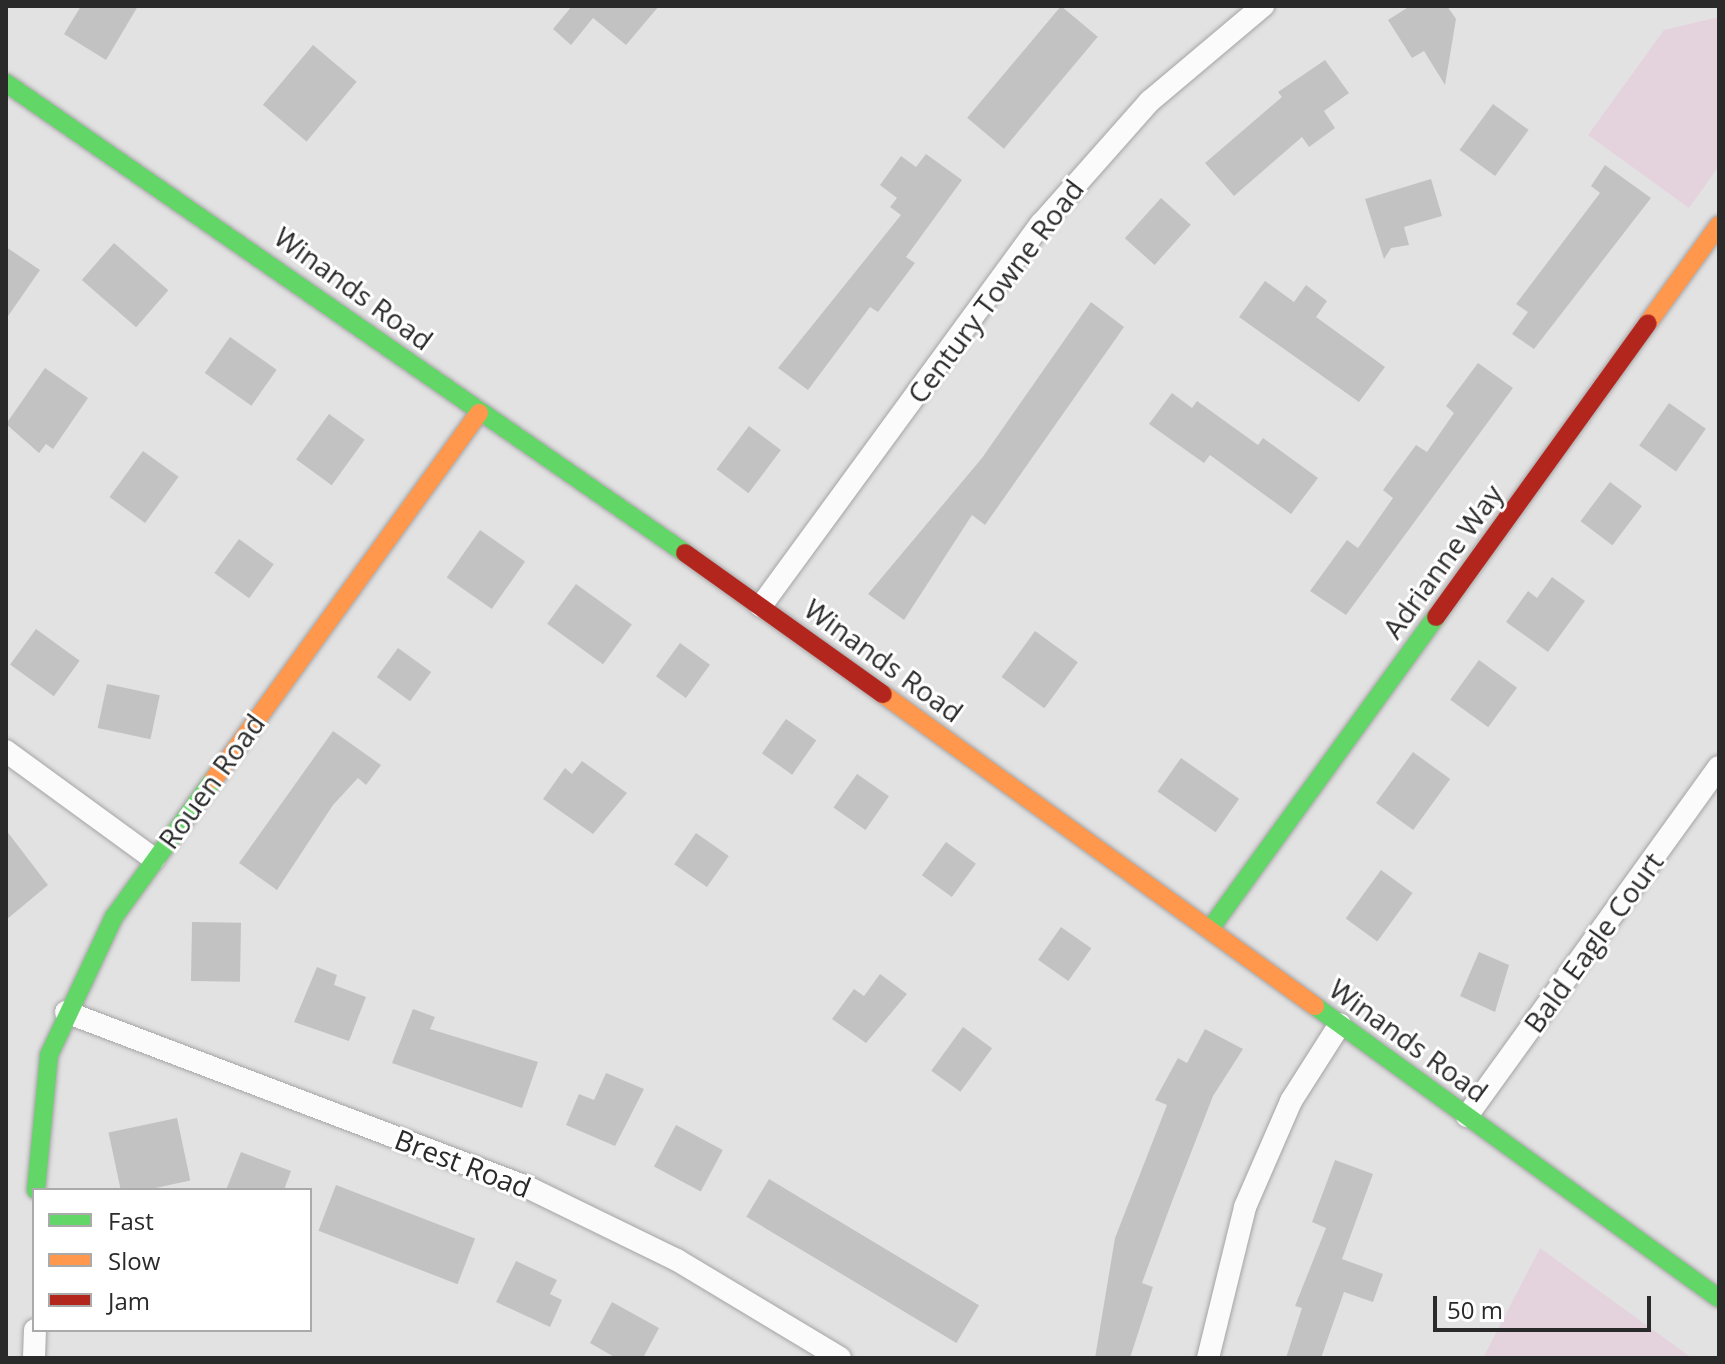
<!DOCTYPE html>
<html>
<head>
<meta charset="utf-8">
<style>
  body { margin:0 }
  #map { position:relative; width:1725px; height:1364px; overflow:hidden; background:#e3e2e3; font-family:"Open Sans",sans-serif }
  div>[style] { position:absolute }
  [style*='--x'] { left:calc(var(--x)*1px); top:calc(var(--y)*1px); width:calc(var(--w)*1px); rotate:calc(var(--a)*1deg) }
  .green>* { inset:0; background:#e4d3dd }
  .building>* { inset:0; background:#c3c2c3; transform-origin:0 0 }
  .roads { filter:drop-shadow(0 0 2px #a5a4a5) drop-shadow(0 0 2px #a5a4a5) }
  .street>* { height:22px; margin:-11px; padding:0 11px; transform-origin:11px; border-radius:11px; background:#fbfbfb }
  .fast>* { height:18px; margin:-9px; padding:0 9px; transform-origin:9px; border-radius:9px; background:#63d668 }
  .slow>* { height:18px; margin:-9px; padding:0 9px; transform-origin:9px; border-radius:9px; background:#ff974d }
  .jam>* { height:18px; margin:-9px; padding:0 9px; transform-origin:9px; border-radius:9px; background:#b3261e }
  span { translate:-50% -50%; white-space:nowrap; text-align:center; line-height:1.15; -webkit-text-stroke:6px #fff; paint-order:stroke }
  .street-label { font-size:28px; color:#2b2a2a }
  .frame { position:absolute; inset:0; border:8px solid #2b2a2a; pointer-events:none }
  .legend { position:absolute; left:32px; top:1188px; width:280px; height:144px; box-sizing:border-box; background:#fff; border:2px solid #aaa; margin:0; padding:10px 14px; list-style:none; font-size:24px; color:#2b2a2a }
  .legend li { display:flex; align-items:center; gap:16px; height:40px }
  .legend b { width:40px; border:2px solid #aaa }
  .scale { position:absolute; left:1433px; top:1296px; width:218px; height:36px; box-sizing:border-box; border:4px solid #2b2a2a; border-top:0; padding-left:10px; font-size:24px; line-height:28px; white-space:nowrap; color:#2b2a2a; -webkit-text-stroke:6px #fff; paint-order:stroke }
</style>
</head>
<body>
<div id="map">
  <div class="green">
    <i style="clip-path:polygon(1719px 17px,1719px 166px,1689px 208px,1588px 135px,1664px 30px)"></i>
    <i style="clip-path:polygon(1540px 1248px,1692px 1358px,1483px 1358px)"></i>
  </div>
  <div class="building">
    <i style="clip-path:polygon(81px 6px,138px 6px,106px 60px,64px 34px)"></i>
    <i style="clip-path:polygon(572px 6px,659px 6px,626px 45px,593px 18px,571px 45px,553px 29px)"></i>
    <i style="left:1061px;top:6px;width:48px;height:146px;rotate:40deg"></i>
    <i style="clip-path:polygon(1410px 6px,1447px 6px,1456px 19px,1445px 85px,1424px 51px,1412px 58px,1388px 20px)"></i>
    <i style="left:313px;top:45px;width:57px;height:78px;rotate:40deg"></i>
    <i style="clip-path:polygon(1325px 60px,1349px 93px,1324px 111px,1335px 128px,1309px 147px,1302px 137px,1234px 196px,1205px 163px,1282px 97px,1278px 92px)"></i>
    <i style="left:1493px;top:104px;width:44px;height:57px;rotate:36deg"></i>
    <i style="clip-path:polygon(926px 154px,962px 180px,906px 257px,915px 263px,878px 312px,870px 307px,808px 390px,778px 368px,901px 215px,890px 207px,897px 198px,880px 185px,901px 156px,916px 167px)"></i>
    <i style="clip-path:polygon(1605px 165px,1651px 198px,1534px 349px,1512px 334px,1528px 312px,1516px 304px,1600px 193px,1591px 186px)"></i>
    <i style="clip-path:polygon(1431px 179px,1442px 216px,1404px 227px,1409px 245px,1391px 248px,1384px 259px,1365px 199px)"></i>
    <i style="left:1161px;top:198px;width:40px;height:54px;rotate:42deg"></i>
    <i style="left:114px;top:243px;width:72px;height:49px;rotate:41deg"></i>
    <i style="clip-path:polygon(6px 247px,40px 270px,6px 319px)"></i>
    <i style="clip-path:polygon(1265px 281px,1294px 302px,1306px 285px,1327px 301px,1316px 317px,1385px 367px,1359px 402px,1239px 317px)"></i>
    <i style="clip-path:polygon(1091px 302px,1124px 327px,985px 525px,972px 515px,904px 620px,868px 594px,982px 458px)"></i>
    <i style="left:230px;top:337px;width:57px;height:44px;rotate:35deg"></i>
    <i style="clip-path:polygon(1478px 363px,1513px 388px,1346px 615px,1310px 591px,1347px 540px,1358px 548px,1393px 498px,1383px 490px,1416px 445px,1427px 452px,1454px 413px,1446px 406px)"></i>
    <i style="clip-path:polygon(45px 368px,88px 398px,53px 449px,46px 444px,39px 453px,6px 424px)"></i>
    <i style="clip-path:polygon(1172px 393px,1192px 408px,1197px 401px,1258px 445px,1263px 438px,1318px 478px,1291px 514px,1210px 455px,1204px 463px,1149px 424px)"></i>
    <i style="left:1669px;top:403px;width:45px;height:52px;rotate:35deg"></i>
    <i style="left:329px;top:414px;width:44px;height:56px;rotate:36deg"></i>
    <i style="left:749px;top:426px;width:40px;height:54px;rotate:37deg"></i>
    <i style="left:143px;top:451px;width:44px;height:57px;rotate:36deg"></i>
    <i style="left:1610px;top:482px;width:40px;height:49px;rotate:37deg"></i>
    <i style="left:480px;top:530px;width:55px;height:58px;rotate:35deg"></i>
    <i style="left:239px;top:539px;width:43px;height:42px;rotate:36deg"></i>
    <i style="clip-path:polygon(1552px 577px,1585px 601px,1548px 652px,1506px 622px,1528px 591px,1537px 598px)"></i>
    <i style="left:576px;top:584px;width:69px;height:49px;rotate:36deg"></i>
    <i style="left:36px;top:629px;width:54px;height:44px;rotate:36deg"></i>
    <i style="left:1035px;top:631px;width:53px;height:57px;rotate:36deg"></i>
    <i style="left:680px;top:643px;width:37px;height:41px;rotate:36deg"></i>
    <i style="left:398px;top:648px;width:41px;height:36px;rotate:36deg"></i>
    <i style="left:1479px;top:660px;width:47px;height:49px;rotate:36deg"></i>
    <i style="left:107px;top:684px;width:54px;height:45px;rotate:12deg"></i>
    <i style="left:786px;top:719px;width:37px;height:42px;rotate:35deg"></i>
    <i style="clip-path:polygon(333px 731px,381px 765px,366px 785px,358px 778px,333px 805px,277px 890px,239px 863px)"></i>
    <i style="left:1413px;top:752px;width:46px;height:63px;rotate:36deg"></i>
    <i style="left:1181px;top:758px;width:71px;height:41px;rotate:35deg"></i>
    <i style="clip-path:polygon(582px 761px,627px 793px,593px 834px,543px 799px,565px 768px,572px 774px)"></i>
    <i style="left:857px;top:774px;width:39px;height:41px;rotate:35deg"></i>
    <i style="clip-path:polygon(6px 830px,48px 885px,6px 920px)"></i>
    <i style="left:696px;top:833px;width:40px;height:38px;rotate:35deg"></i>
    <i style="left:946px;top:842px;width:37px;height:41px;rotate:36deg"></i>
    <i style="left:1381px;top:870px;width:39px;height:60px;rotate:36deg"></i>
    <i style="left:192px;top:922px;width:49px;height:59px;rotate:1deg"></i>
    <i style="left:1061px;top:927px;width:37px;height:40px;rotate:35deg"></i>
    <i style="clip-path:polygon(1479px 952px,1509px 965px,1495px 1012px,1460px 996px)"></i>
    <i style="clip-path:polygon(317px 967px,337px 975px,334px 985px,366px 997px,349px 1041px,294px 1022px)"></i>
    <i style="clip-path:polygon(880px 974px,907px 994px,866px 1043px,832px 1019px,854px 989px,864px 996px)"></i>
    <i style="clip-path:polygon(413px 1009px,435px 1017px,430px 1029px,538px 1062px,522px 1108px,392px 1063px)"></i>
    <i style="left:963px;top:1027px;width:36px;height:54px;rotate:36deg"></i>
    <i style="clip-path:polygon(1205px 1029px,1243px 1049px,1213px 1096px,1171px 1204px,1142px 1283px,1153px 1287px,1130px 1358px,1095px 1358px,1115px 1238px,1167px 1105px,1155px 1100px,1178px 1058px,1187px 1063px)"></i>
    <i style="clip-path:polygon(606px 1073px,644px 1089px,615px 1146px,566px 1125px,579px 1094px,594px 1100px)"></i>
    <i style="left:177px;top:1118px;width:64px;height:70px;rotate:78deg"></i>
    <i style="left:676px;top:1125px;width:53px;height:47px;rotate:28deg"></i>
    <i style="clip-path:polygon(241px 1152px,291px 1171px,284px 1190px,226px 1190px)"></i>
    <i style="clip-path:polygon(1335px 1160px,1373px 1174px,1342px 1259px,1383px 1274px,1373px 1302px,1344px 1292px,1321px 1358px,1286px 1358px,1302px 1308px,1295px 1306px,1326px 1228px,1312px 1222px)"></i>
    <i style="left:769px;top:1179px;width:245px;height:44px;rotate:31deg"></i>
    <i style="left:336px;top:1185px;width:149px;height:49px;rotate:21deg"></i>
    <i style="clip-path:polygon(516px 1261px,557px 1280px,550px 1294px,562px 1300px,550px 1327px,496px 1302px)"></i>
    <i style="clip-path:polygon(612px 1302px,659px 1328px,643px 1358px,616px 1358px,590px 1343px)"></i>
  </div>
  <div class="roads">
    <div class="street">
      <i style="--x:761;--y:606;--w:474;--a:-53.8"></i>
      <i style="--x:1041;--y:224;--w:164;--a:-48.5"></i>
      <i style="--x:1150;--y:101;--w:148;--a:-40.1"></i>
      <i style="--x:6;--y:751;--w:183;--a:36.1"></i>
      <i style="--x:66;--y:1012;--w:491;--a:20.8"></i>
      <i style="--x:525;--y:1186;--w:169;--a:26"></i>
      <i style="--x:677;--y:1260;--w:190;--a:31"></i>
      <i style="--x:1467;--y:1116;--w:430;--a:-54.2"></i>
      <i style="--x:34;--y:1358;--w:28;--a:-88"></i>
      <i style="--x:1208;--y:1358;--w:155;--a:-76.2"></i>
      <i style="--x:1245;--y:1207;--w:116;--a:-66.5"></i>
      <i style="--x:1291;--y:1101;--w:91;--a:-57.5"></i>
    </div>
    <div class="fast">
      <i style="--x:6;--y:83;--w:826;--a:34.69"></i>
      <i style="--x:1210;--y:929;--w:385;--a:-54.1"></i>
      <i style="--x:1315;--y:1006;--w:498;--a:35.9"></i>
      <i style="--x:36;--y:1190;--w:136;--a:-84.5"></i>
      <i style="--x:49;--y:1055;--w:153;--a:-64.8"></i>
      <i style="--x:114;--y:917;--w:170;--a:-54.1"></i>
    </div>
    <div class="slow">
      <i style="--x:1648;--y:323;--w:121;--a:-54.1"></i>
      <i style="--x:883;--y:694;--w:533;--a:35.84"></i>
      <i style="--x:214;--y:779;--w:452;--a:-54.1"></i>
    </div>
    <div class="jam">
      <i style="--x:685;--y:553;--w:243;--a:35.5"></i>
      <i style="--x:1436;--y:617;--w:362;--a:-54.2"></i>
    </div>
  </div>
  <div class="street-label">
    <span style="left:354px;top:288px;rotate:36deg">Winands Road</span>
    <span style="left:995px;top:291px;rotate:-53deg">Century Towne Road</span>
    <span style="left:1442px;top:561px;rotate:-54deg">Adrianne Way</span>
    <span style="left:884px;top:660px;rotate:36deg">Winands Road</span>
    <span style="left:211px;top:781px;rotate:-54deg">Rouen Road</span>
    <span style="left:1593px;top:942px;rotate:-54deg">Bald Eagle Court</span>
    <span style="left:1409px;top:1040px;rotate:36deg">Winands Road</span>
    <span style="left:463px;top:1163px;rotate:21deg">Brest Road</span>
  </div>
  <div class="frame"></div>
  <ul class="legend">
  <li><b style="height:10px;background:#63d668"></b>Fast</li>
  <li><b style="height:10px;background:#ff974d"></b>Slow</li>
  <li><b style="height:10px;background:#b3261e"></b>Jam</li>
  </ul>
  <div class="scale">50 m</div>
</div>
</body>
</html>
